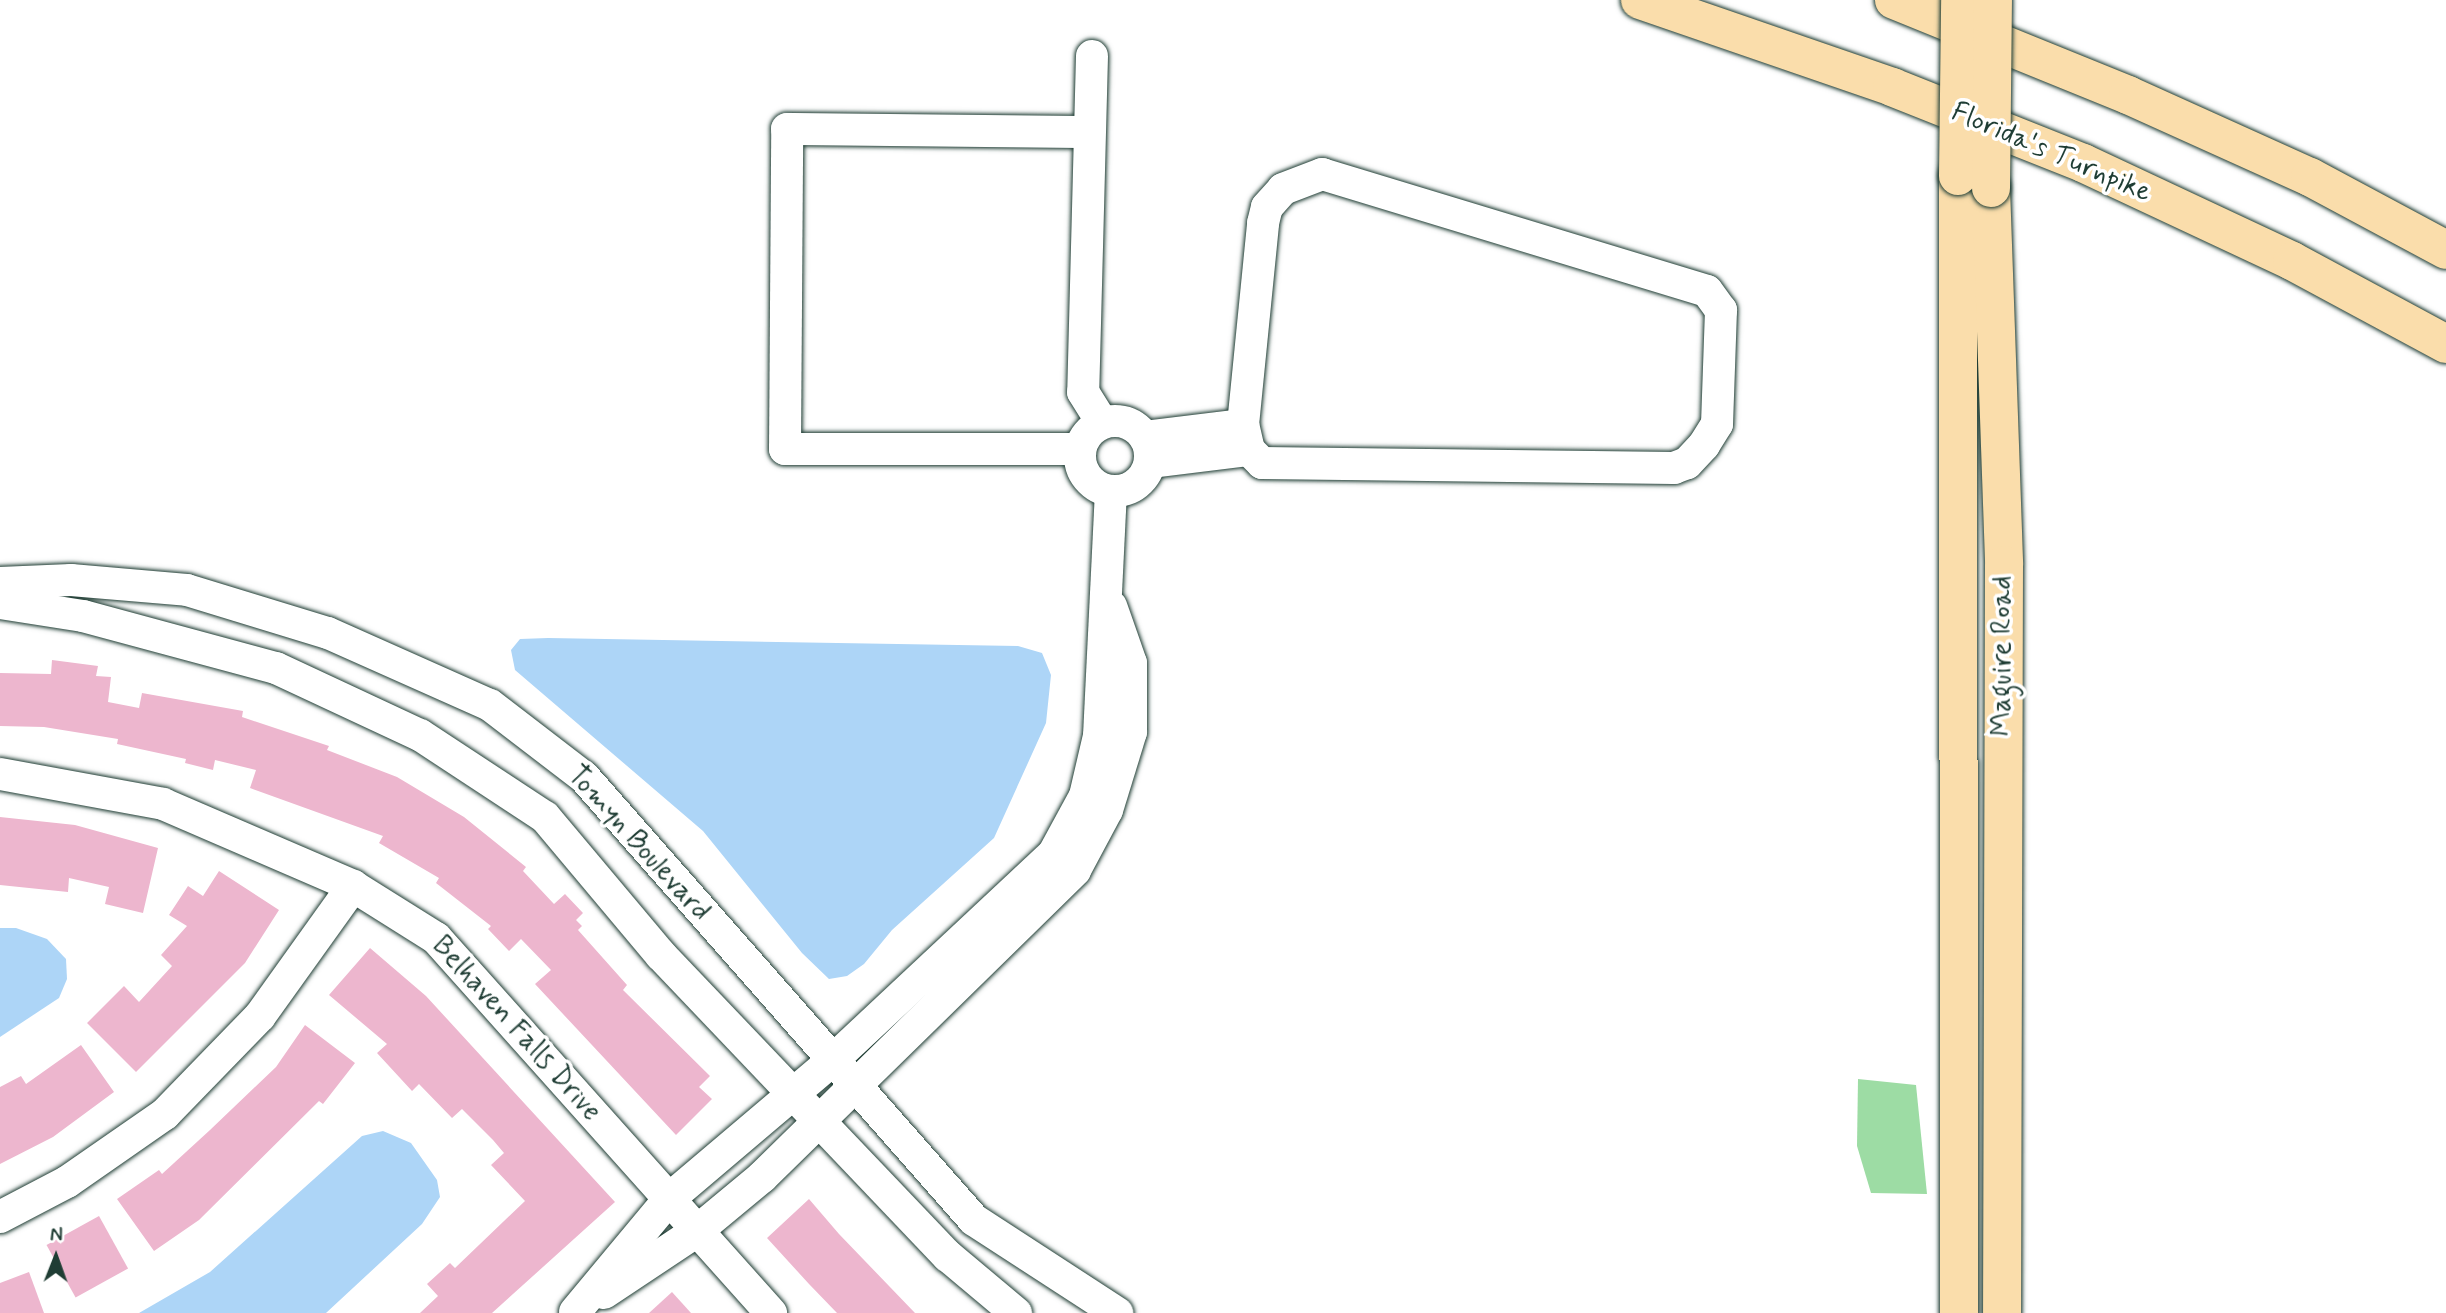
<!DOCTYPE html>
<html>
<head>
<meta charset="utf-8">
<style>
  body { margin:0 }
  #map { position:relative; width:2446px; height:1313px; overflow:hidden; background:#fff; font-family:Mynerve,sans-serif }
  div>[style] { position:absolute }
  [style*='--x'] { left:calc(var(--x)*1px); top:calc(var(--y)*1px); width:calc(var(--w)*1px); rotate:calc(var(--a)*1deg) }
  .green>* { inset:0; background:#9ddca4 }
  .water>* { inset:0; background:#add5f7 }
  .building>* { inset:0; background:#edb6ce; transform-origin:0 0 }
  .roads { filter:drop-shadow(0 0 2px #1f3d34) drop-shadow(0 0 2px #1f3d34) }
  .minor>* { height:32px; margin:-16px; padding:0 16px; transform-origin:16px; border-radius:16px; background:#fff }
  .minor>.ring { margin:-16px; padding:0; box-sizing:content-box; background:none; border:32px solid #fff; border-radius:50% }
  .major>* { height:38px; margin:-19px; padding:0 19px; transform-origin:19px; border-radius:19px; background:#faddab }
  .highway>* { height:38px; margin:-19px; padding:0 19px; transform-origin:19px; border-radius:19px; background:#faddab }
  .bridges { filter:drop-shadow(0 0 2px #1f3d34) drop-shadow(0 0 2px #1f3d34) }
  .major-bridge>* { height:38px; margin:-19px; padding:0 19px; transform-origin:19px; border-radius:19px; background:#faddab }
  span { translate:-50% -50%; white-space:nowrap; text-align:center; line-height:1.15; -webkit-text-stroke:7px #fff; paint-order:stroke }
  .street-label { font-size:28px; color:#1f3d34 }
  .north { position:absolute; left:21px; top:1222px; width:70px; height:70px; -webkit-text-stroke:5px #fff; paint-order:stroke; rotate:1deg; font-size:19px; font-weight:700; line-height:28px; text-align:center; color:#1f3d34 }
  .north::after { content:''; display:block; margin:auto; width:24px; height:32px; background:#1f3d34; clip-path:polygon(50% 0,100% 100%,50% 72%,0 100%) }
</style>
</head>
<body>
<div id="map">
  <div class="green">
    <i style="clip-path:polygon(1858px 1079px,1916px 1085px,1927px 1194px,1871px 1193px,1857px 1146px)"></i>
  </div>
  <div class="water">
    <i style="clip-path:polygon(548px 638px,1018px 646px,1042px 653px,1051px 675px,1046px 723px,994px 838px,892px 930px,864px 964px,847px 976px,829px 979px,802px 953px,703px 831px,515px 670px,511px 650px,520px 639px)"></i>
    <i style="clip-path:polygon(0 928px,16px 928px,47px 939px,66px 959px,67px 979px,59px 998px,0 1037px)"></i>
    <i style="clip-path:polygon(383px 1131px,411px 1143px,437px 1180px,440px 1197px,422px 1224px,326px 1313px,139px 1313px,210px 1272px,362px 1136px)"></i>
  </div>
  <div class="building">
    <i style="clip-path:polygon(52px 660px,98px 666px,96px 676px,111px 677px,108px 702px,139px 708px,142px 693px,243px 711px,242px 717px,329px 746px,327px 750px,397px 777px,464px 817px,526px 867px,523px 871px,554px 904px,565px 894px,583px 913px,576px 920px,582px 926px,578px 930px,627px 985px,623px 990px,710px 1076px,699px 1087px,712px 1099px,676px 1135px,535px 984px,551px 970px,521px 939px,509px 951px,488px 929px,491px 926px,436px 883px,439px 878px,379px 843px,383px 836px,250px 788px,256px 770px,215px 760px,213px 770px,185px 763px,186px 759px,117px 744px,118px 739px,44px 727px,0 726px,0 673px,51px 674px)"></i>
    <i style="clip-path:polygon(0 817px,75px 825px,158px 848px,143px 913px,105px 904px,109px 887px,69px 878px,68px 892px,0 885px)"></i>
    <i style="clip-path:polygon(219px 871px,279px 910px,245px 963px,136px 1072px,87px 1023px,124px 986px,139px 1002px,172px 966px,161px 955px,187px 926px,169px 915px,188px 886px,203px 896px)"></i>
    <i style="clip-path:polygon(370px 948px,426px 996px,615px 1202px,492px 1313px,420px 1313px,438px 1296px,427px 1284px,450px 1263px,455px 1268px,525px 1201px,491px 1165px,504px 1153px,493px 1140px,462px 1109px,452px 1118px,419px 1084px,412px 1091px,377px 1053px,387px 1044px,329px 995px)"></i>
    <i style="clip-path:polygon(305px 1025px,355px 1063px,323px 1104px,319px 1101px,199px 1220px,154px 1251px,117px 1199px,159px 1170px,162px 1174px,210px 1130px,276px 1067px)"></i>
    <i style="clip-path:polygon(81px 1045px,114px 1092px,53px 1137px,0 1164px,0 1087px,21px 1076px,26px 1084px)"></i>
    <i style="clip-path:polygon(809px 1199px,839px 1234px,915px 1313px,837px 1313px,809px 1284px,767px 1238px)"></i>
    <i style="left:99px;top:1216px;width:60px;height:60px;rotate:61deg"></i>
    <i style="clip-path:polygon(29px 1272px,44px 1313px,0 1313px,0 1283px)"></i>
    <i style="clip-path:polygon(672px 1292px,691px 1313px,649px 1313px)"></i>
  </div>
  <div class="roads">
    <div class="minor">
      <i style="--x:1092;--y:56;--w:336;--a:91.5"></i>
      <i style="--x:1083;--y:392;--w:36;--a:58"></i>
      <i style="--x:1322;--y:174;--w:402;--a:16.9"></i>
      <i style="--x:1707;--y:291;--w:24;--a:54"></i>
      <i style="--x:1721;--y:310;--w:114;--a:92"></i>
      <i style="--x:1717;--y:424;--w:25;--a:122"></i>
      <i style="--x:1704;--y:445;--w:25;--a:133"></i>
      <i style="--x:1687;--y:463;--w:14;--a:159"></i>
      <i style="--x:1674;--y:468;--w:412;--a:-179.3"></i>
      <i style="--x:1262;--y:463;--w:18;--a:-135"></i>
      <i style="--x:1249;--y:450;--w:26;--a:-103"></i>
      <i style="--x:1243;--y:425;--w:203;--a:-84.3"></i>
      <i style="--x:1263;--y:223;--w:16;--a:-76"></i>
      <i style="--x:1267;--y:207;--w:24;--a:-48"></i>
      <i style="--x:1283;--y:189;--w:42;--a:-21"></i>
      <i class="ring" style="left:1080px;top:421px;width:38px;height:38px"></i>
      <i style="--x:1145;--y:437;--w:99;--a:-7"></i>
      <i style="--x:1080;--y:449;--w:295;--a:180"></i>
      <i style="--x:785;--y:449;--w:320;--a:-89.6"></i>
      <i style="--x:787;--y:129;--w:301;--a:0.6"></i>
      <i style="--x:1150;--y:462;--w:100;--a:-6.9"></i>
      <i style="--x:0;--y:583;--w:71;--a:-2.4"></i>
      <i style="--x:71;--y:580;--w:116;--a:4.9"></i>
      <i style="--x:187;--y:590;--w:147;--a:17"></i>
      <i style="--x:328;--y:633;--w:177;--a:24"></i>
      <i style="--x:490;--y:705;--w:118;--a:37.5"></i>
      <i style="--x:584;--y:777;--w:590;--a:48.64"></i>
      <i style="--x:974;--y:1220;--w:171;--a:33"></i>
      <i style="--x:0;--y:603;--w:84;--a:8.9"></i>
      <i style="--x:83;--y:616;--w:200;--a:15.1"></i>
      <i style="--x:276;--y:668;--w:159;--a:25"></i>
      <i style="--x:420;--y:735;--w:149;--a:33.3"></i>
      <i style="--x:545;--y:817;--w:180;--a:50"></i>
      <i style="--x:661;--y:955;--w:416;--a:46.4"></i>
      <i style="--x:948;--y:1256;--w:89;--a:40"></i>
      <i style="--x:0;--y:774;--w:166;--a:10.4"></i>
      <i style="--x:163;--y:804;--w:207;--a:23.3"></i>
      <i style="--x:353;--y:886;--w:98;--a:32.1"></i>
      <i style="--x:436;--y:938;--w:503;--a:48.22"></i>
      <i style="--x:0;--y:1217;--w:76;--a:-27.6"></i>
      <i style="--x:67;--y:1182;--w:119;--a:-34.8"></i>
      <i style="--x:165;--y:1114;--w:136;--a:-45.9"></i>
      <i style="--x:260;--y:1016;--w:160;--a:-54.4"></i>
      <i style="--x:604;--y:1293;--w:112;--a:-33.7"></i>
      <i style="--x:697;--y:1231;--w:85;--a:-39.7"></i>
      <i style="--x:762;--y:1177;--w:438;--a:-44.4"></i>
      <i style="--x:1075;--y:870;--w:68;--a:-61.9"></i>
      <i style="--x:1107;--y:810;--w:82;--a:-72.9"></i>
      <i style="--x:1131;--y:732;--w:69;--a:-90"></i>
      <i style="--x:1131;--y:663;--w:60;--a:-109.3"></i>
      <i style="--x:575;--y:1312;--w:147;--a:-50.2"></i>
      <i style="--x:669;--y:1199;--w:214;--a:-40.3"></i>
      <i style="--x:832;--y:1061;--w:304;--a:-43.1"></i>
      <i style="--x:1054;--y:853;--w:65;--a:-61.5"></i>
      <i style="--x:1085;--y:796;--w:62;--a:-76.9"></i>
      <i style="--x:1099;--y:736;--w:245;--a:-87.2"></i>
    </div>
    <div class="major">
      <i style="--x:1958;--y:176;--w:1137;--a:89.95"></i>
      <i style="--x:1991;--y:188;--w:377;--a:88"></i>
      <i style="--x:2004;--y:565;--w:748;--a:90.15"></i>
    </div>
    <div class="highway">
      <i style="--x:1640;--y:0;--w:267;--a:19"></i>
      <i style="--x:1892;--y:87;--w:206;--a:21.7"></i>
      <i style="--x:2083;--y:163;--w:231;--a:25.1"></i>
      <i style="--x:2292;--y:261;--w:175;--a:28.3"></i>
      <i style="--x:1894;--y:0;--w:253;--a:22.1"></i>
      <i style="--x:2128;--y:95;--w:200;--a:24.3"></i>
      <i style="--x:2310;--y:177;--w:154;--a:28.2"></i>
    </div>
  </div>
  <div class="bridges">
    <div class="major-bridge">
      <i style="--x:1958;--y:176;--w:176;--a:-89.3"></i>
      <i style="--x:1991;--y:188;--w:188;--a:-89.4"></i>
    </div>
  </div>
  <div class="street-label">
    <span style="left:2051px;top:153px;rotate:23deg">Florida's Turnpike</span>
    <span style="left:2003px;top:656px;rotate:-90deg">Maguire Road</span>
    <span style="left:638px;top:844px;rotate:48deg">Tomyn Boulevard</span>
    <span style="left:516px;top:1029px;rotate:48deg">Belhaven Falls Drive</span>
  </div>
  <div class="north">N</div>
</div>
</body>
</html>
